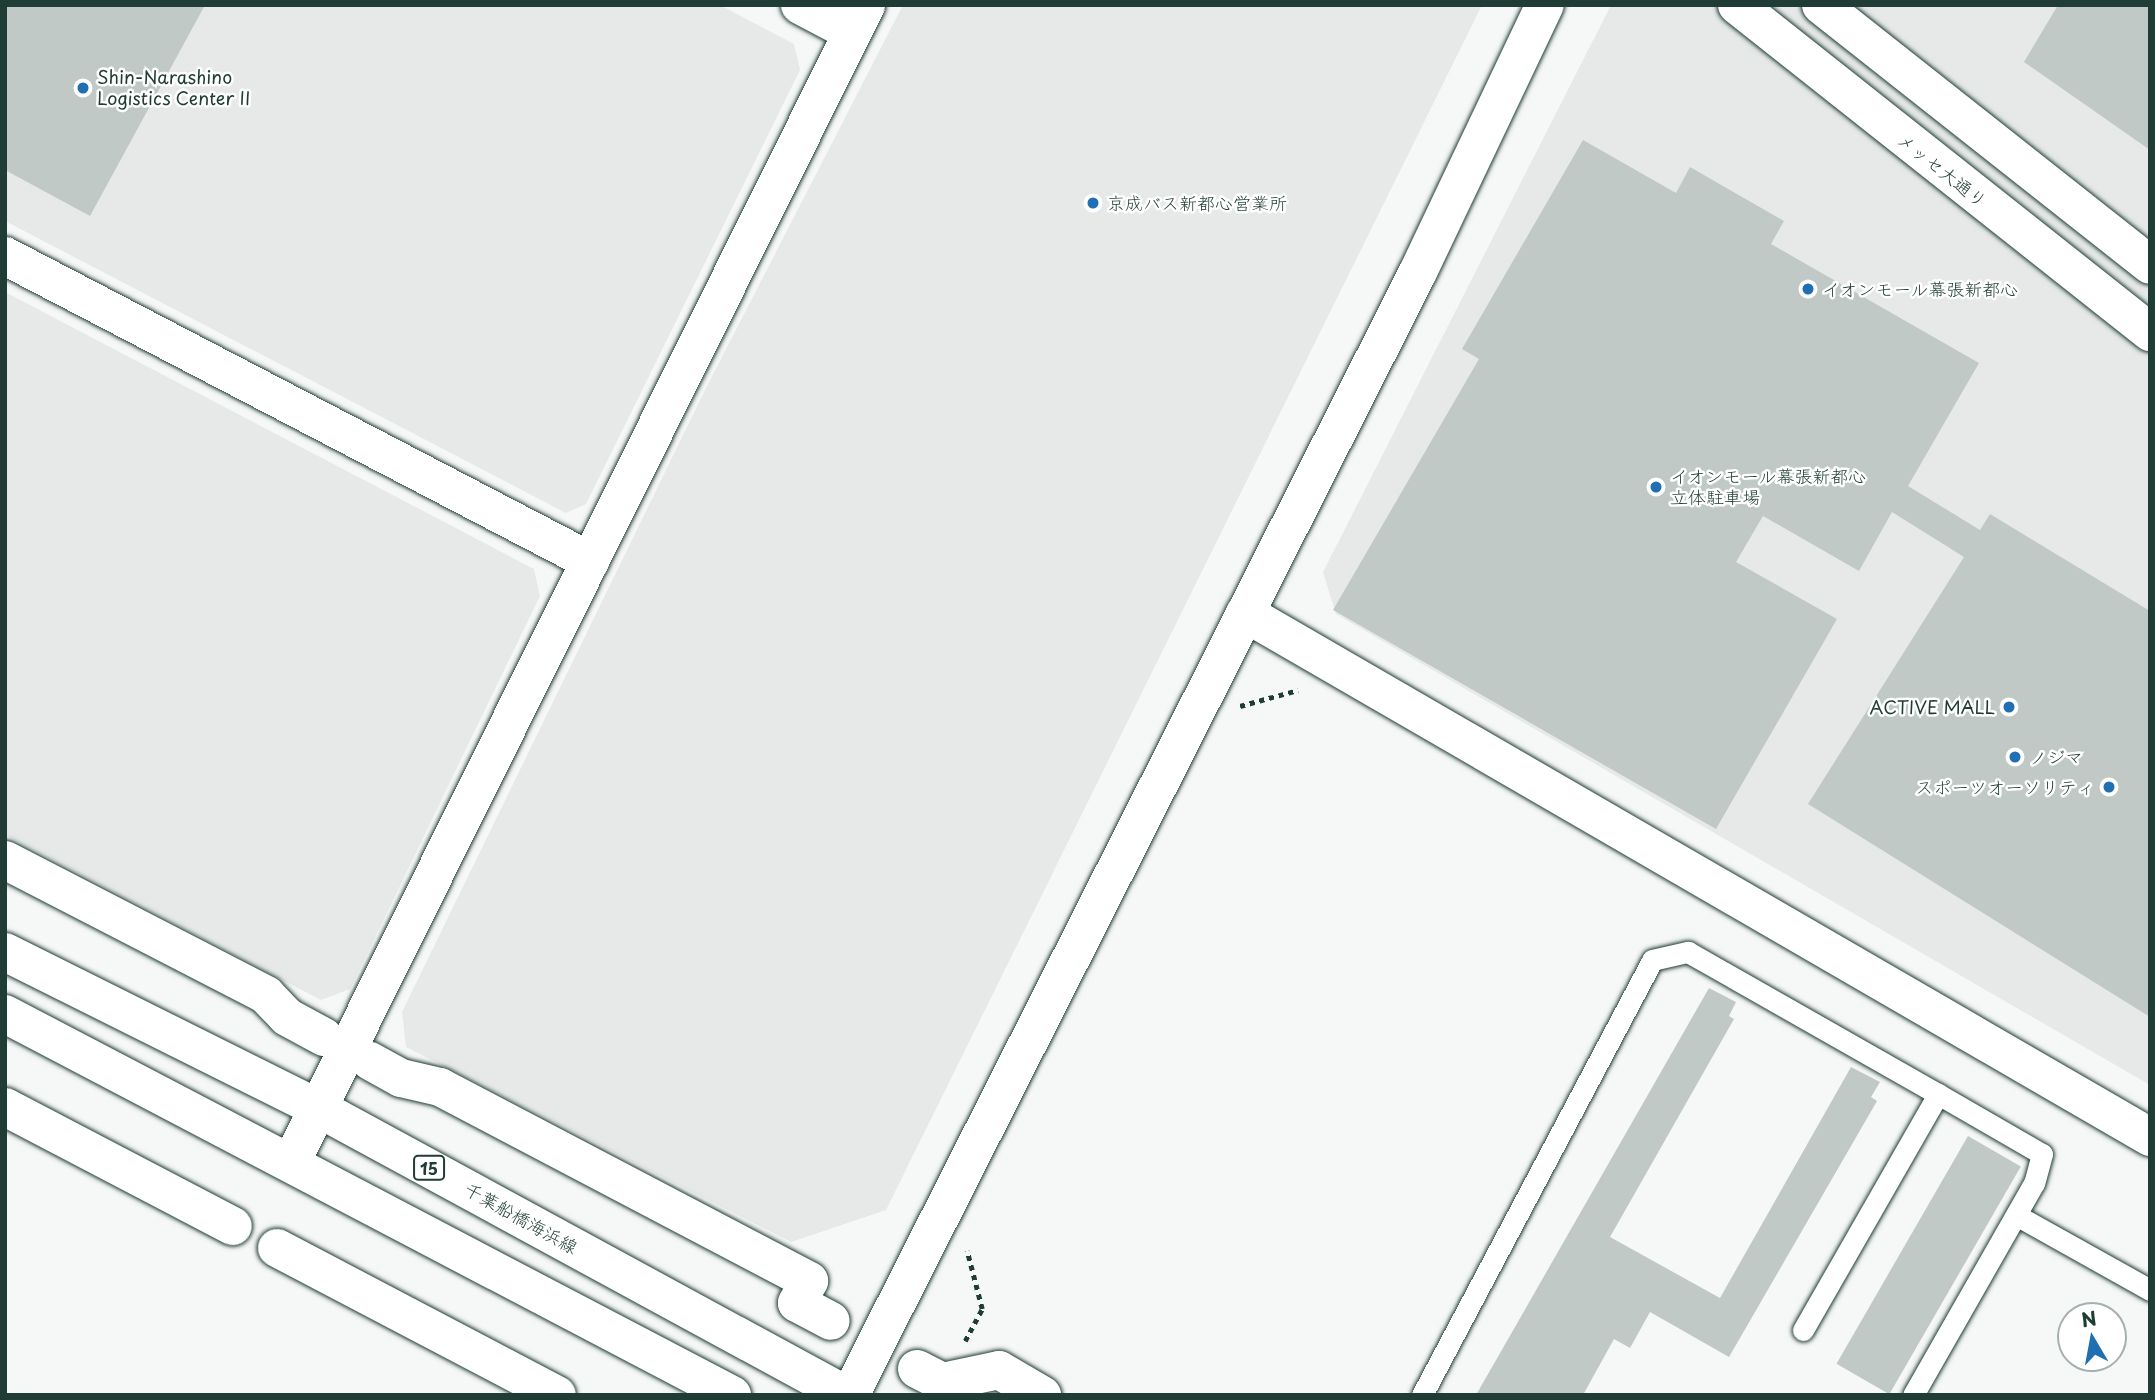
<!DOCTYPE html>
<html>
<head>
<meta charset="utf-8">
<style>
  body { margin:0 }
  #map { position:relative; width:2155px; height:1400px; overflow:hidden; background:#f6f7f7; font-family:"Playpen Sans","Klee One",sans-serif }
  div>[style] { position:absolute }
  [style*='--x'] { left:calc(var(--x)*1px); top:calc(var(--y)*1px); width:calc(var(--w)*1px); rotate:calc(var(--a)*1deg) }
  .built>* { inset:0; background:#e6e9e8 }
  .building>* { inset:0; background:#c0c9c6; transform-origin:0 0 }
  .path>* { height:4.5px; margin-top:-2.25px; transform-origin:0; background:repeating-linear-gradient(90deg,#1f3d34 0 5px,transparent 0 10px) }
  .roads { filter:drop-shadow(0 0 2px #1f3d34) drop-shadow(0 0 2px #1f3d34) }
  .lane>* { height:21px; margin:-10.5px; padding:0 10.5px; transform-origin:10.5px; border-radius:10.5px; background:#fff }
  .street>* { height:38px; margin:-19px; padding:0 19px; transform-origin:19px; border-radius:19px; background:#fff }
  .secondary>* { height:38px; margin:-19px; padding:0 19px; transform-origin:19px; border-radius:19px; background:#fff }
  .primary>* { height:38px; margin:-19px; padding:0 19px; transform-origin:19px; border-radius:19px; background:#fff }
  .dots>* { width:19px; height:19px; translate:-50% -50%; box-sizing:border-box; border:4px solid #fff; border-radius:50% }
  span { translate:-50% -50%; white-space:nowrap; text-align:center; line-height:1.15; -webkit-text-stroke:5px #fff; paint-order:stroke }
  .shield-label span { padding:2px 5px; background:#fff; border:2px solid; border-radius:5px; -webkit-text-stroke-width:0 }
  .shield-label { font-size:16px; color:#1f3d34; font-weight:700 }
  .poi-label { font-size:18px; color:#1f3d34 }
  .left { translate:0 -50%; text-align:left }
  .right { translate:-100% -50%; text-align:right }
  .street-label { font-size:18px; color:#1f3d34 }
  .frame { position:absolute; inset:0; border:7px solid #1f3d34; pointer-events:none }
  .north { position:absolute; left:2057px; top:1302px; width:70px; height:70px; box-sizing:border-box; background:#fff; border:2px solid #a5b1ae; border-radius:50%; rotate:350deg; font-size:19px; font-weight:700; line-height:28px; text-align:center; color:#1f3d34 }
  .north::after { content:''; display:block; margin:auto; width:24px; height:32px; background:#1f6fb2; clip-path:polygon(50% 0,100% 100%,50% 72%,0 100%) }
</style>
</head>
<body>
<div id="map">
  <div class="built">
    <i style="clip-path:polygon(5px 5px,720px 5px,794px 44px,800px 70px,586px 504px,566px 513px,5px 221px)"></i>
    <i style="clip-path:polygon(903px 5px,1482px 5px,886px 1210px,791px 1242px,406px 1047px,402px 1012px,705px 390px)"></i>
    <i style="clip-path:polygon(1611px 5px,2150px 5px,2150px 1085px,1336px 614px,1323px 572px)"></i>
    <i style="clip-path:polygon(5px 292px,534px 569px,540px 596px,350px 989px,321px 1000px,5px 835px)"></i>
  </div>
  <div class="building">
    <i style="clip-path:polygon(5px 5px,205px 5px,90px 216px,5px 170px)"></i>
    <i style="clip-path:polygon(2058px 5px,2150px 5px,2150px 150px,2024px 62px)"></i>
    <i style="clip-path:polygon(1583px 140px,1676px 193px,1690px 167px,1784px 221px,1771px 244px,1979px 363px,1908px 486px,1980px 530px,1990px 514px,2150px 611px,2150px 1017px,1808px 804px,1964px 557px,1892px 512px,1859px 571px,1763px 516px,1736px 562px,1837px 619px,1716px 829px,1333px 610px,1479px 359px,1462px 349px)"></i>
    <i style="clip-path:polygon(1709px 988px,1736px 1002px,1729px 1016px,1734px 1019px,1610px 1237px,1720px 1298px,1851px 1067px,1880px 1082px,1871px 1097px,1877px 1101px,1729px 1357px,1650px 1312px,1630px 1348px,1614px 1339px,1583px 1395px,1476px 1395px)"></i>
    <i style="left:1968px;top:1136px;width:61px;height:263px;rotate:30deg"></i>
  </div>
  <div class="path">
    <i style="--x:1240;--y:706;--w:60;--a:-15.4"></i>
    <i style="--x:965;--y:1341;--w:36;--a:-62"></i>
    <i style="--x:982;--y:1309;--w:60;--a:-104.5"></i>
  </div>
  <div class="roads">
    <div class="lane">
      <i style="--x:2016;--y:1215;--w:154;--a:29.2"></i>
      <i style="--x:1803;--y:1330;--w:272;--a:-60.2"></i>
      <i style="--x:1938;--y:1094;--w:120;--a:30"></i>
      <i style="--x:2042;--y:1154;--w:30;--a:105"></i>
      <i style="--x:2034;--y:1183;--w:244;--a:119.7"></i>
      <i style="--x:1422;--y:1395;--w:492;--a:-62.1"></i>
      <i style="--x:1652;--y:960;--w:37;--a:-13"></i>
      <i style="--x:1688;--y:952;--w:288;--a:29.6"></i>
    </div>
    <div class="street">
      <i style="--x:5;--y:860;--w:294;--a:27.3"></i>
      <i style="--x:266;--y:995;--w:30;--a:46"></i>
      <i style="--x:287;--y:1017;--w:42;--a:28.4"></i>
      <i style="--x:370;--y:1061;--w:35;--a:29"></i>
      <i style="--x:401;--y:1078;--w:40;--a:13"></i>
      <i style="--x:440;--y:1087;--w:417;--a:27.7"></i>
      <i style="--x:809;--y:1281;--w:25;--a:119"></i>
      <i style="--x:797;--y:1303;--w:38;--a:28"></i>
      <i style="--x:5;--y:1107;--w:257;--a:27.6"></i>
      <i style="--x:277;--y:1248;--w:316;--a:27.7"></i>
      <i style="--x:917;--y:1369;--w:28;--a:27"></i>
      <i style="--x:942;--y:1382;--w:58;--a:-11.9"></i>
      <i style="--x:999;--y:1370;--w:50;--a:30.2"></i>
    </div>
    <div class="secondary">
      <i style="--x:800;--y:5;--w:58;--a:27.9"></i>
      <i style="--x:1737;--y:5;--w:527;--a:38.37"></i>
      <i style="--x:1821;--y:5;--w:419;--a:38.3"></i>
      <i style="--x:5;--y:256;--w:660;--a:27.54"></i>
      <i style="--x:1245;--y:613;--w:1046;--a:30.07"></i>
      <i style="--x:292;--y:1161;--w:1291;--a:-63.59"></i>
      <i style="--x:850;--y:1395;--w:1258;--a:-63.17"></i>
      <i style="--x:1418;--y:272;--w:296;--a:-64.6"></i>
    </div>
    <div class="primary">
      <i style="--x:5;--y:952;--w:350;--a:26.5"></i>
      <i style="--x:318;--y:1108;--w:601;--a:28.53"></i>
      <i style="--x:5;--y:1014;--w:821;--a:27.66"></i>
    </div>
  </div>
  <div class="dots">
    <i style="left:83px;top:88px;background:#1f6fb2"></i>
    <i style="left:1093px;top:203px;background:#1f6fb2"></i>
    <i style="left:1808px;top:289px;background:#1f6fb2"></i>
    <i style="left:1656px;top:487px;background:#1f6fb2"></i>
    <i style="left:2009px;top:707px;background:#1f6fb2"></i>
    <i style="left:2015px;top:757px;background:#1f6fb2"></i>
    <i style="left:2109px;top:787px;background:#1f6fb2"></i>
  </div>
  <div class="shield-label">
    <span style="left:429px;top:1168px">15</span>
  </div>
  <div class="poi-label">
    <span class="left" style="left:97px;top:88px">Shin-Narashino<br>Logistics Center II</span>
    <span class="left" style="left:1107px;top:203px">京成バス新都心営業所</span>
    <span class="left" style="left:1822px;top:289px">イオンモール幕張新都心</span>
    <span class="left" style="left:1670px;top:487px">イオンモール幕張新都心<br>立体駐車場</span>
    <span class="right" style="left:1995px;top:707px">ACTIVE MALL</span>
    <span class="left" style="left:2029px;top:757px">ノジマ</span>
    <span class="right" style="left:2095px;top:787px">スポーツオーソリティ</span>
  </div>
  <div class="street-label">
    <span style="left:1942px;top:170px;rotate:38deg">メッセ大通り</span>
    <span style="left:521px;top:1218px;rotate:29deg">千葉船橋海浜線</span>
  </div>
  <div class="frame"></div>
  <div class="north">N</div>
</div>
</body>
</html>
